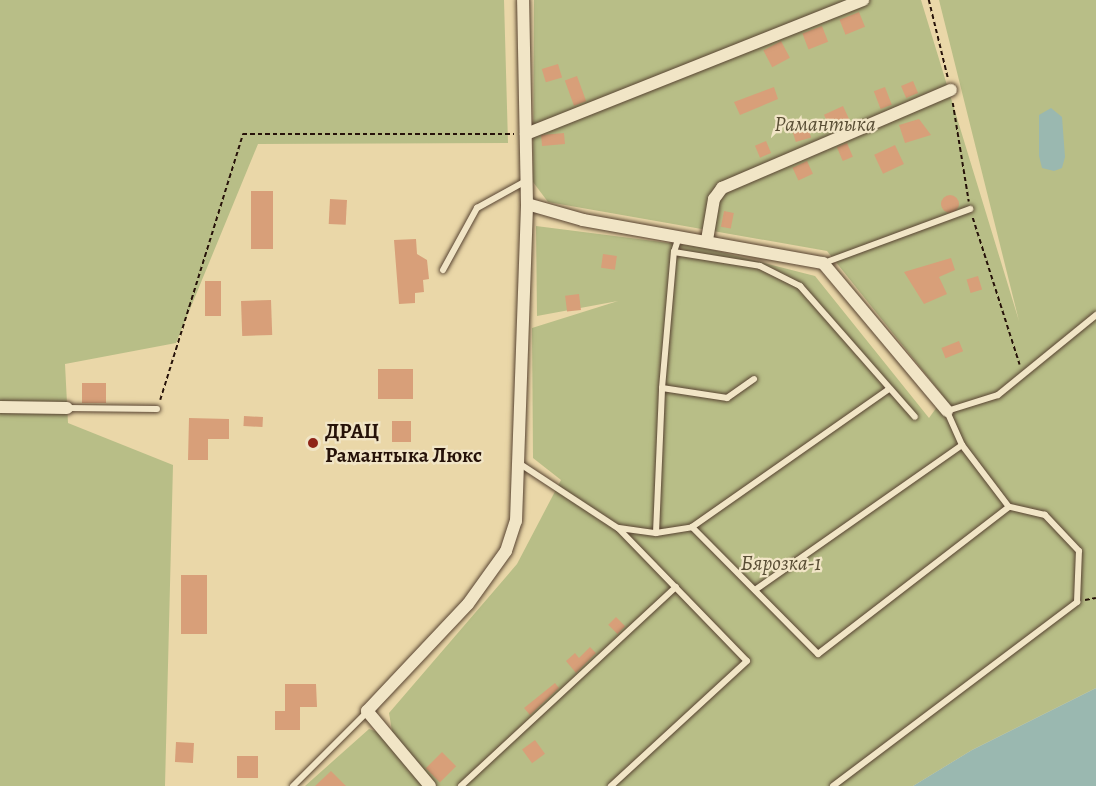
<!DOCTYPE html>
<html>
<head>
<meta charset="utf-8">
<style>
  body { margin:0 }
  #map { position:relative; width:1096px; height:786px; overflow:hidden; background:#ead7a8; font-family:Alegreya,serif }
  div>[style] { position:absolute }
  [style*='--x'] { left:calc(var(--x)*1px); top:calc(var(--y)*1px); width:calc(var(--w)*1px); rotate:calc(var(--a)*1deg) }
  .green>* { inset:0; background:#b8be87 }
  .water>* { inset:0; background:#9ab8b0 }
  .building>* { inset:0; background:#d89f79; transform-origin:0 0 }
  .round { border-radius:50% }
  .path>* { height:1.5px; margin-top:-0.75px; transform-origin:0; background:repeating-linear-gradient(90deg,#261209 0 4.5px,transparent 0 7.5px) }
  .roads { filter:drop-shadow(0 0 2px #574331) drop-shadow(0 0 2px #574331) }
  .lane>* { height:6px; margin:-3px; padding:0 3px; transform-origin:3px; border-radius:3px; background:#f1e5c6 }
  .street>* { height:12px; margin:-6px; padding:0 6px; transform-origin:6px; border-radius:6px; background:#f1e5c6 }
  .dots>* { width:16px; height:16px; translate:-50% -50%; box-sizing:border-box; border:3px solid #f1e5c6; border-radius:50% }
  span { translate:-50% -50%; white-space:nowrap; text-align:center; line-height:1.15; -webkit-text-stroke:4.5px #f1e5c6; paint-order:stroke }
  .park-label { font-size:21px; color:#594e35; font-style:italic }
  .poi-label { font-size:21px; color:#261209; font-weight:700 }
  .left { translate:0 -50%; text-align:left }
</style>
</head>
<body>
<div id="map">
  <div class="green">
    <i style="clip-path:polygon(0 0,504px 0,508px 143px,258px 144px,176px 343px,65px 364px,68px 423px,173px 465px,165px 786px,0 786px)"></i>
    <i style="clip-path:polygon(534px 0,921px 0,1019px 321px,939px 0,1096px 0,1096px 688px,972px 750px,913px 786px,305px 786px,369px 729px,393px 737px,389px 713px,517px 564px,561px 480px,533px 458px,532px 328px,618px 301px,537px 316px,536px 226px,701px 247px,815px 276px,929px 418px,944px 397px,827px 251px,548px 202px,533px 182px)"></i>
  </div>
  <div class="water">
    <i style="clip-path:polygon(1051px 108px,1062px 117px,1065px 157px,1062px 168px,1054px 171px,1042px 168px,1039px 156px,1039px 115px)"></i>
    <i style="clip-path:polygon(1096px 688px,1096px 786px,913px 786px,972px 750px)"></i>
  </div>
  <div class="building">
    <i style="left:859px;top:12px;width:16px;height:21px;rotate:68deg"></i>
    <i style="left:822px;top:26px;width:17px;height:21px;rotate:69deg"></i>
    <i style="left:781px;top:41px;width:19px;height:20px;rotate:62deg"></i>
    <i style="left:558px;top:64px;width:14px;height:17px;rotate:73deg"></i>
    <i style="left:577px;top:76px;width:27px;height:13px;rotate:70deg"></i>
    <i style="left:913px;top:81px;width:13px;height:13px;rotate:67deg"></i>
    <i style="clip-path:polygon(774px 87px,778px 99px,740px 115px,734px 102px)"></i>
    <i style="left:885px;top:87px;width:19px;height:12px;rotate:69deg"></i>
    <i style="left:843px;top:106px;width:17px;height:21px;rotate:65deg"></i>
    <i style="clip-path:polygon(919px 119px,931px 135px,905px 143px,899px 125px)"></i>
    <i style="left:807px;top:124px;width:14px;height:16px;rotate:73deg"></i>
    <i style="left:564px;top:133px;width:11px;height:23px;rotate:85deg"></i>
    <i style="left:766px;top:141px;width:13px;height:12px;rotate:67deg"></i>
    <i style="left:847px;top:143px;width:15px;height:11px;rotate:67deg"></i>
    <i style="left:895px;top:145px;width:21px;height:23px;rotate:65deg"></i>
    <i style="left:807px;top:161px;width:14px;height:16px;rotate:65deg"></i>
    <i style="left:251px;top:191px;width:22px;height:58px"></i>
    <i class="round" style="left:941px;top:195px;width:18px;height:18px"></i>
    <i style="left:330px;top:199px;width:17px;height:25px;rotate:3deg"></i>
    <i style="left:724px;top:211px;width:10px;height:16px;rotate:11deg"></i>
    <i style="clip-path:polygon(416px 239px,417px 254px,427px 260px,429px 279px,423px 280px,424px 292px,415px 293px,415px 303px,399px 304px,394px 240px)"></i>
    <i style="left:603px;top:254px;width:14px;height:14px;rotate:8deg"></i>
    <i style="clip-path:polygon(951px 258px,955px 270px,939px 277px,947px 294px,924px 304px,904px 272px)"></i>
    <i style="left:978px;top:276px;width:14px;height:12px;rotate:73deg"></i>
    <i style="left:205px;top:281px;width:16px;height:35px"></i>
    <i style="left:579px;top:294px;width:16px;height:14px;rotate:83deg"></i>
    <i style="left:271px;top:300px;width:35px;height:30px;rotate:88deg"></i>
    <i style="left:959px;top:341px;width:11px;height:19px;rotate:68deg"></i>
    <i style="left:378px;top:369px;width:35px;height:30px"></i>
    <i style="left:82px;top:383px;width:24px;height:20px"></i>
    <i style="left:244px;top:416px;width:19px;height:10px;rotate:3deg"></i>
    <i style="clip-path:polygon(189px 418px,229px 419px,229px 439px,208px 439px,208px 460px,188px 460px)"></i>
    <i style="left:411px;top:421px;width:21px;height:19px;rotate:90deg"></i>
    <i style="left:181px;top:575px;width:26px;height:59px"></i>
    <i style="left:616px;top:617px;width:13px;height:11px;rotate:45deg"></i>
    <i style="clip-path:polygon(590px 647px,596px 653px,576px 673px,566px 661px,575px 653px,579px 658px)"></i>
    <i style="clip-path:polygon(555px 683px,559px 688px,530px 715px,524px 708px)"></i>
    <i style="clip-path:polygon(285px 684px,316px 684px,317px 707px,300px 707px,300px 730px,275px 730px,275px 711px,285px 711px)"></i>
    <i style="left:535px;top:740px;width:17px;height:16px;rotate:54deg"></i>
    <i style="left:176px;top:742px;width:18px;height:20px;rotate:3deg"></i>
    <i style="left:442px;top:752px;width:20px;height:23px;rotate:45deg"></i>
    <i style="left:237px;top:756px;width:21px;height:22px"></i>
    <i style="clip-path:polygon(331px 771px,346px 786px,315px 786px)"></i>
  </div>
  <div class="path">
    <i style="--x:929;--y:0;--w:80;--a:76.3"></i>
    <i style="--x:953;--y:103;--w:100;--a:80.8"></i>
    <i style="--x:973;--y:218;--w:154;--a:72.3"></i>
    <i style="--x:160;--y:400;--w:279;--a:-72.7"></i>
    <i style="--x:243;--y:134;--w:271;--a:0"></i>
    <i style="--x:1085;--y:600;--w:11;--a:-10"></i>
  </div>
  <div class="roads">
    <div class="lane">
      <i style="--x:674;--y:252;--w:87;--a:9.2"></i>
      <i style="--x:760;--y:266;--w:45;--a:26.6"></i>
      <i style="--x:800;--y:286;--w:174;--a:48.7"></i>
      <i style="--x:824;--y:263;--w:156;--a:-20.3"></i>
      <i style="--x:443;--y:270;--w:71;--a:-61.3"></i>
      <i style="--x:477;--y:208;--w:56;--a:-28.9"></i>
      <i style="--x:662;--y:388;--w:66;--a:8.7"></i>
      <i style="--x:727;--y:398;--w:33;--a:-35"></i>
      <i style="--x:67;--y:408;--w:90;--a:0.6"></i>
      <i style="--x:517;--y:462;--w:121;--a:33.2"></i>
      <i style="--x:618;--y:528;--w:185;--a:45.9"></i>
      <i style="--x:747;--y:661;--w:185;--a:137.4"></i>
      <i style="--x:692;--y:527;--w:179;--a:45.2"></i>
      <i style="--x:818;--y:654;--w:241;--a:-37.6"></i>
      <i style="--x:619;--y:528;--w:37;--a:8"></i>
      <i style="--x:656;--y:533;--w:36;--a:-9"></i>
      <i style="--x:692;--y:527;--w:239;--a:-35"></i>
      <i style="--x:656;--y:533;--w:145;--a:-87.6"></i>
      <i style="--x:662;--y:388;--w:137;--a:-85"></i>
      <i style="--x:674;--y:252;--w:16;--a:-72"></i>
      <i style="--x:755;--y:590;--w:253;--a:-35"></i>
      <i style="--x:293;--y:786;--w:105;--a:-45"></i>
      <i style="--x:461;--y:786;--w:293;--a:-42.8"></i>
      <i style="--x:833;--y:786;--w:306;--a:-37"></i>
      <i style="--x:1077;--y:602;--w:51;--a:-87.8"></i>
      <i style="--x:1079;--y:551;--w:50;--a:-133.4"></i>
      <i style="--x:1045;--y:515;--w:37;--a:-167"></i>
      <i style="--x:1009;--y:507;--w:78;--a:-127.2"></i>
      <i style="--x:962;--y:445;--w:37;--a:-114"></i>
      <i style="--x:947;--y:411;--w:53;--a:-17.4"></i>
      <i style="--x:998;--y:395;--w:127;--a:-39.2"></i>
    </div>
    <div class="street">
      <i style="--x:526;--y:134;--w:363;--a:-21.7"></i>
      <i style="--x:527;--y:204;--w:58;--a:15.9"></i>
      <i style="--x:583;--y:220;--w:244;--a:10.2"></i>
      <i style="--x:823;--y:263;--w:193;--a:50"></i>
      <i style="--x:707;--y:240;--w:42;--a:-80.3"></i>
      <i style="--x:714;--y:199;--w:14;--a:-54"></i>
      <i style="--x:722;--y:188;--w:249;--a:-23.2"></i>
      <i style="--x:0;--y:407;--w:67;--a:0.9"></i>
      <i style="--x:430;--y:786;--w:98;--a:-130"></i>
      <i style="--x:367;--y:711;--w:147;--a:-46.7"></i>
      <i style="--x:468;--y:604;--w:65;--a:-54.4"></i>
      <i style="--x:506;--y:551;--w:32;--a:-72"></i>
      <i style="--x:516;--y:521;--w:317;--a:-88"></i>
      <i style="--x:527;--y:204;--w:204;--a:-91.1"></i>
    </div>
  </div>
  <div class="dots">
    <i style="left:313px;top:443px;background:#8f2418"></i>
  </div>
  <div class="park-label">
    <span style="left:825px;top:124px">Рамантыка</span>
    <span style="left:781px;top:563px">Бярозка-1</span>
  </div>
  <div class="poi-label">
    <span class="left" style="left:325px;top:443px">ДРАЦ<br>Рамантыка Люкс</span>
  </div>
</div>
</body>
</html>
